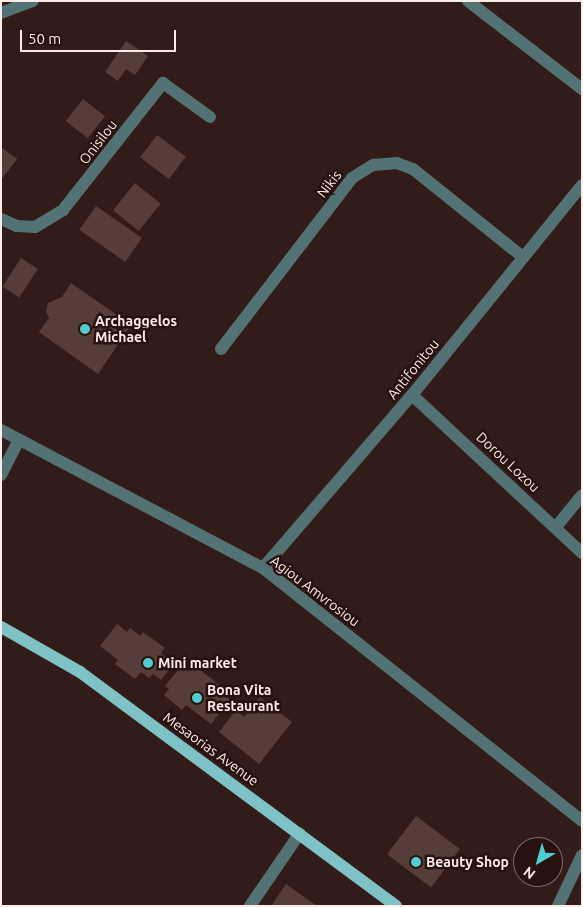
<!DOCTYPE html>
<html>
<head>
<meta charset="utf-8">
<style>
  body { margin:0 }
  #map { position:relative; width:583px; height:907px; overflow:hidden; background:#321c19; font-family:Ubuntu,sans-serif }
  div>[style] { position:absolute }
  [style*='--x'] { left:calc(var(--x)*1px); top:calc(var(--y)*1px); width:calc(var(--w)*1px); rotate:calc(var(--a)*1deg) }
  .building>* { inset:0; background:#563d39; transform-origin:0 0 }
  .minor>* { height:12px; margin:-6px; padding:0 6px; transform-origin:6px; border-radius:6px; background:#527273 }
  .major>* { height:12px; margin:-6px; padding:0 6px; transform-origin:6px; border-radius:6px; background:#7ec2c5 }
  .dots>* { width:14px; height:14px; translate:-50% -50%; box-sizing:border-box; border:2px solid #28120f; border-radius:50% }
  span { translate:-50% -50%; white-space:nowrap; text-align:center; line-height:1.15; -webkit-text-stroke:5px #28120f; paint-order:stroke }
  .street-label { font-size:14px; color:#fcece9 }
  .poi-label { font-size:14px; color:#fcece9; font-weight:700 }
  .left { translate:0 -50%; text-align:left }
  .frame { position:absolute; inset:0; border:2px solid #fcece9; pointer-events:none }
  .north { position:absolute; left:513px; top:837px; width:50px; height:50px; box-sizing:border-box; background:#28120f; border:1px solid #7d6966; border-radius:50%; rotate:218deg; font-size:14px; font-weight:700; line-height:20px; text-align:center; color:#fcece9 }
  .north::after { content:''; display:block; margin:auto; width:18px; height:22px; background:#51ccd1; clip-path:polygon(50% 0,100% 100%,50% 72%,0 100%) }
  .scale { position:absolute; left:20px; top:30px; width:156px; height:22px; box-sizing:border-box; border:2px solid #fcece9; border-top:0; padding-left:6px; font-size:15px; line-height:18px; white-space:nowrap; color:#fcece9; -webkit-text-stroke:4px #28120f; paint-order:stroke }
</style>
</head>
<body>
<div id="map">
  <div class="building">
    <i style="clip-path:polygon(126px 41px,148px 56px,135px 75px,126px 69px,118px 81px,105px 72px)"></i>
    <i style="left:83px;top:99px;width:28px;height:28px;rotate:38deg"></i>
    <i style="left:157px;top:135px;width:36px;height:28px;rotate:37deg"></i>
    <i style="clip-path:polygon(1px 147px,17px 159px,1px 180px)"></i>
    <i style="left:135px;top:183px;width:33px;height:35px;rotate:39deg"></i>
    <i style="left:96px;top:206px;width:56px;height:29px;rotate:35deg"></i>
    <i style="left:21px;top:258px;width:20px;height:34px;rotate:33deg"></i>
    <i style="clip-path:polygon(71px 283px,131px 325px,98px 374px,39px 332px,49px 318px,46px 311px,48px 303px,62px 297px)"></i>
    <i style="clip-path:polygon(117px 624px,127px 632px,130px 628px,140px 636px,143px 632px,165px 648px,161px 653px,174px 664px,161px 680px,153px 674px,149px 678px,141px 672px,135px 679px,115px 664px,118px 660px,100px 646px)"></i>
    <i style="clip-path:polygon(182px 665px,190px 671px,195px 666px,222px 687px,220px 691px,230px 699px,211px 724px,186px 705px,182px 710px,164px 695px,169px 689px,165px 686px)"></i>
    <i style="clip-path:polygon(260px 697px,292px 722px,259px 764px,219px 732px,236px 710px,244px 717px)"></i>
    <i style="left:416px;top:816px;width:55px;height:48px;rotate:37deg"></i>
    <i style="clip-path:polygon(286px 884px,317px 906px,271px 906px)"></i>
  </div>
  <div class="minor">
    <i style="--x:468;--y:1;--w:144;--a:37.7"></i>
    <i style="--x:1;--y:13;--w:34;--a:-21"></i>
    <i style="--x:1;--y:219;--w:17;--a:24"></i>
    <i style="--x:17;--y:226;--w:18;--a:3"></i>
    <i style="--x:35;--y:227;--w:33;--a:-31"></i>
    <i style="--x:63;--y:210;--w:162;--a:-51.8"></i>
    <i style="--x:163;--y:83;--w:58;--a:35.9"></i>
    <i style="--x:221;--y:349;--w:215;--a:-52.5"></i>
    <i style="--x:352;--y:178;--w:25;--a:-32"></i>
    <i style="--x:373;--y:165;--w:24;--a:-5"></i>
    <i style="--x:397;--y:163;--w:17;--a:21"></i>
    <i style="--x:413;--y:169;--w:141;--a:38.7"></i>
    <i style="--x:412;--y:395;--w:232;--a:42.9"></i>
    <i style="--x:1;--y:430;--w:296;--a:27.8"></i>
    <i style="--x:263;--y:568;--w:407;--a:38.4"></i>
    <i style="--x:1;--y:475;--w:39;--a:-63"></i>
    <i style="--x:556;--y:527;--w:41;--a:-50.9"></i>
    <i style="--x:263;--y:568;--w:228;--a:-49.3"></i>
    <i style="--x:412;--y:395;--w:270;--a:-51"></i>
    <i style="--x:250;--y:906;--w:88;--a:-55.6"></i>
    <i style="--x:558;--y:906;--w:56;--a:-64.8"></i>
  </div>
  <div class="major">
    <i style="--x:1;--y:627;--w:91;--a:29.7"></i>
    <i style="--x:80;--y:672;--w:393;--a:36.5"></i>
  </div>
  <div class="dots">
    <i style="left:85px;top:329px;background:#51ccd1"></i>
    <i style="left:148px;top:663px;background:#51ccd1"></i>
    <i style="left:197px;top:698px;background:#51ccd1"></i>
    <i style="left:416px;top:862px;background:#51ccd1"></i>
  </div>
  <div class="street-label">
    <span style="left:98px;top:142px;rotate:-52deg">Onisilou</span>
    <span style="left:329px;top:184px;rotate:-52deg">Nikis</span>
    <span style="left:413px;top:369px;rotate:-51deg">Antifonitou</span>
    <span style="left:508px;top:462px;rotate:43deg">Dorou Lozou</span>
    <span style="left:315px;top:591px;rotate:37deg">Agiou Amvrosiou</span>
    <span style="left:211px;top:749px;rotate:36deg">Mesaorias Avenue</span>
  </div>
  <div class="poi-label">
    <span class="left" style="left:95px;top:329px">Archaggelos<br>Michael</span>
    <span class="left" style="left:158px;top:663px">Mini market</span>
    <span class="left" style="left:207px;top:698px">Bona Vita<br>Restaurant</span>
    <span class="left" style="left:426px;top:862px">Beauty Shop</span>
  </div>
  <div class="frame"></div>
  <div class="north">N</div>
  <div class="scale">50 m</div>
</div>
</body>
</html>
